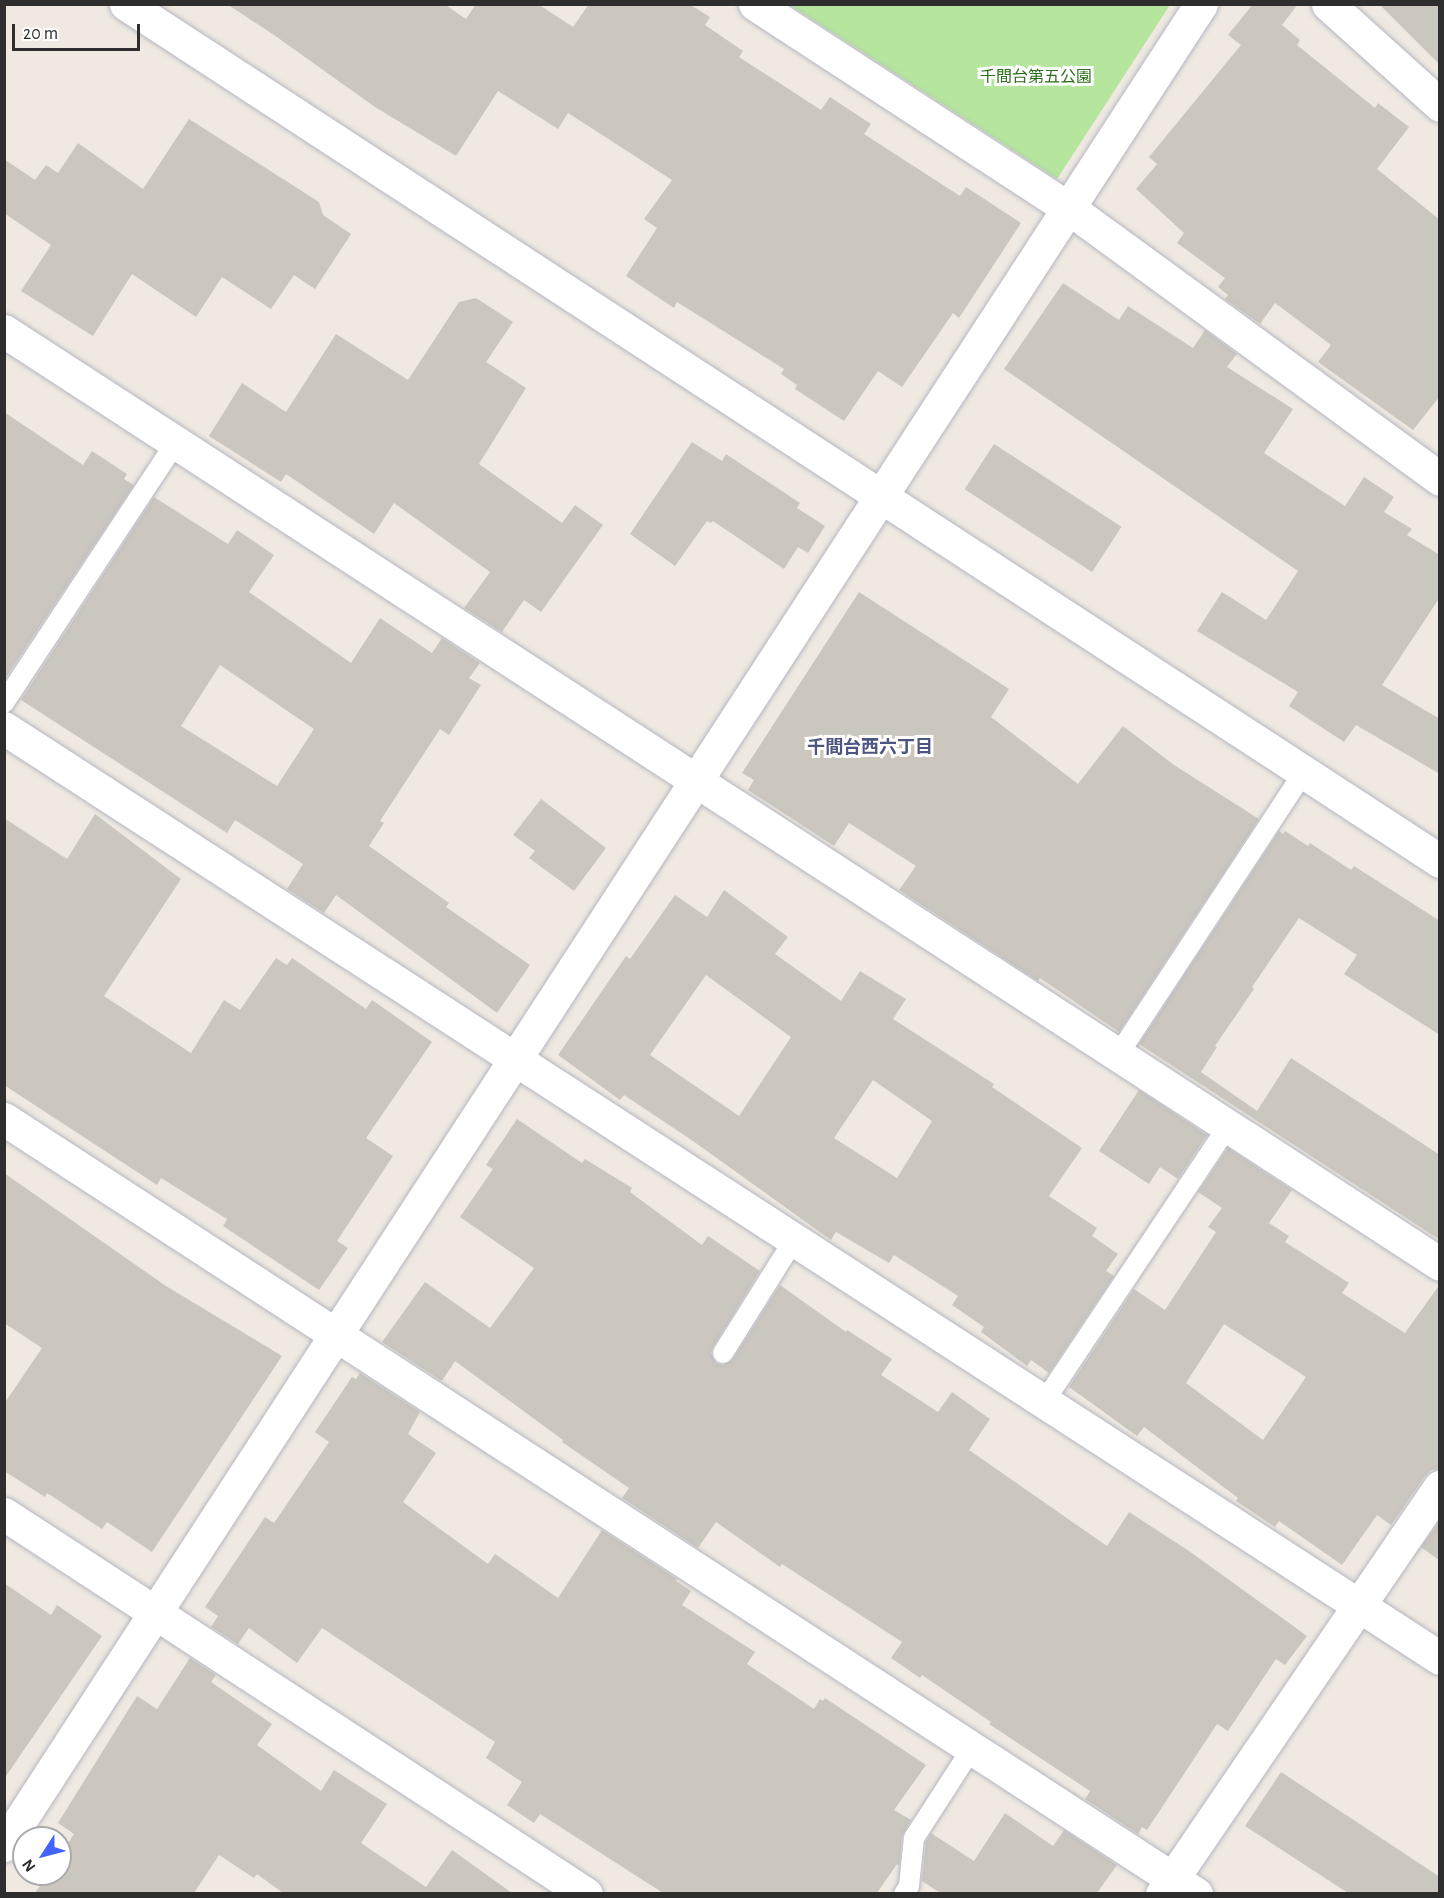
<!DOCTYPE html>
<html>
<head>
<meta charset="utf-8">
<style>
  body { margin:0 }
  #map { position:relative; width:1444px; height:1898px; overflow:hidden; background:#efe9e1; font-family:"Alegreya Sans","Noto Sans JP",sans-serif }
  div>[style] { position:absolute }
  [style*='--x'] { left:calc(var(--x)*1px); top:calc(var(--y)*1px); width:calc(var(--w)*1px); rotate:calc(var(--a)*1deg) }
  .green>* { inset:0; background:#b6e59e }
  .building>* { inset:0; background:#cbc7bf; transform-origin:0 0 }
  .roads { filter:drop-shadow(0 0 2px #b4b7c1) drop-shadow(0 0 2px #b4b7c1) }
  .lane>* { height:20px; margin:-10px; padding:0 10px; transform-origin:10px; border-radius:10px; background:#fff }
  .street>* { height:33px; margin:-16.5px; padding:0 16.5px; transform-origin:16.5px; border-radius:16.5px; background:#fff }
  .secondary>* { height:33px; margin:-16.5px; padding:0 16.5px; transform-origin:16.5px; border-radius:16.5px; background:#fff }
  span { translate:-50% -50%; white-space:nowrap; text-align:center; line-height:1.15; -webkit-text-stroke:6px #fff; paint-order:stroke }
  .park-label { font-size:16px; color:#2c6e1b }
  .neighbourhood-label { font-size:18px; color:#4d5680; font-weight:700 }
  .frame { position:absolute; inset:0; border:6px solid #2e2e2e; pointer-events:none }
  .north { position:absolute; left:12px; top:1826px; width:60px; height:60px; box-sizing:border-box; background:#fff; border:2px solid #ababab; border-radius:50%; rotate:234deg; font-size:16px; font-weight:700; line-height:24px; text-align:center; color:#2e2e2e }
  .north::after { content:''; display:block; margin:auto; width:21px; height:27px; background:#4264fb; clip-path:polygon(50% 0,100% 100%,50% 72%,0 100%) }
  .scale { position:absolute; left:12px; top:24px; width:128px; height:27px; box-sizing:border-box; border:3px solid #2e2e2e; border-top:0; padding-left:8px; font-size:18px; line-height:21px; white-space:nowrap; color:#2e2e2e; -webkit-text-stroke:4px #fff; paint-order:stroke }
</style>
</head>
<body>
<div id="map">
  <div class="green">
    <i style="clip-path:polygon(790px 5px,1170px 5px,1057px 179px)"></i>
  </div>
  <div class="building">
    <i style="clip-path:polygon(227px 4px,444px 4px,466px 19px,476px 4px,538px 4px,573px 27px,589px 4px,689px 4px,710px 17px,705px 25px,743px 51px,739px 57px,821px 110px,830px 97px,871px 124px,864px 134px,960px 196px,966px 187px,1021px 223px,959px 318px,953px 313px,902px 387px,878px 371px,844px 421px,795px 389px,797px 385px,781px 374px,784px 369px,677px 302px,674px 308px,626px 276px,657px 228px,644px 219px,672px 180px,568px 113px,558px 129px,498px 91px,456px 156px,375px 107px,274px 35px)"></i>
    <i style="clip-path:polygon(1253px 4px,1298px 4px,1282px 25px,1300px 40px,1297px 45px,1375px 108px,1378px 103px,1409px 127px,1377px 169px,1440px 220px,1440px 396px,1413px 430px,1318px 362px,1331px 345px,1275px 303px,1260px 324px,1225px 299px,1228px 295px,1218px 287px,1225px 278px,1177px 243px,1184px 233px,1136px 189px,1157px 164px,1149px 157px,1241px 45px,1228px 35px)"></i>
    <i style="clip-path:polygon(1379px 4px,1440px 4px,1440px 65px)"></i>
    <i style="clip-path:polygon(189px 119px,319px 202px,323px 215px,351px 234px,315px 289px,294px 275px,271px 309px,222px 277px,196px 317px,132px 274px,93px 336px,21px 291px,51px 245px,4px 213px,4px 159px,35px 180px,46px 165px,58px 173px,78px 143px,143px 189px)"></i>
    <i style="clip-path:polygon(1063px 283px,1119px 320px,1128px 306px,1193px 348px,1205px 330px,1237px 354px,1227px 367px,1293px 409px,1264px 453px,1345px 506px,1364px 477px,1394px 497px,1384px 512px,1412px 529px,1407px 535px,1440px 555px,1440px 597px,1382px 685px,1440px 719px,1440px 774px,1356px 725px,1344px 742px,1289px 706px,1298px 692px,1197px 631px,1222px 592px,1266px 620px,1298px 571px,1004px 369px)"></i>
    <i style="clip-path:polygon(476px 298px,513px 322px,486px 362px,526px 388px,479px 464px,562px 523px,575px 505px,603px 525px,541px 612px,524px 600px,502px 632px,464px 608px,490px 572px,394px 503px,374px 534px,286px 474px,281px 482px,209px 436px,242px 383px,286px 412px,336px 334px,408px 380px,459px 302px)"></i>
    <i style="clip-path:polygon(4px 412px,83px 465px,92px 451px,127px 474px,124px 479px,134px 485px,4px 680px)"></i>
    <i style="clip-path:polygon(692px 442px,722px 461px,726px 454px,800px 503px,797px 508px,825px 526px,808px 553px,798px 547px,784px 569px,713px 521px,711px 523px,707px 521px,675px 566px,630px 534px)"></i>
    <i style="left:994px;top:444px;width:152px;height:54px;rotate:33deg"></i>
    <i style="clip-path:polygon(evenodd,154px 497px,228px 544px,237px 530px,274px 555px,249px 592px,351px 663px,380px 618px,432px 653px,442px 638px,480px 663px,469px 678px,481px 685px,449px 735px,440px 729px,380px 821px,384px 823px,369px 846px,449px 903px,446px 907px,530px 965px,497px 1013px,336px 895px,324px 913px,287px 889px,303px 864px,235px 820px,227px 833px,21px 700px,154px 497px,220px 665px,314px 729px,277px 786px,181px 726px,220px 665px)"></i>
    <i style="clip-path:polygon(859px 592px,1009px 689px,991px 717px,1078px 784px,1123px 726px,1174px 765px,1259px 819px,1119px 1032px,1040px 978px,1038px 981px,899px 890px,916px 866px,849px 823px,834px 846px,748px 790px,754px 780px,742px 773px)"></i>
    <i style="clip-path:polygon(541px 799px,606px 848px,574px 891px,529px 858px,535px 851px,513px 835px)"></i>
    <i style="clip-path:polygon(95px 814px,181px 879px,104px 996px,191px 1053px,224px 1000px,240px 1010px,276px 958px,287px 965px,292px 958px,366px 1009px,372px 1000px,432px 1042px,366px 1138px,393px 1156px,337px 1241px,348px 1248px,319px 1290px,223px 1226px,227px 1219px,161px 1178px,157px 1185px,4px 1085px,4px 818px,67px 859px)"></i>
    <i style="clip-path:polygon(1279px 831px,1283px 834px,1285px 831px,1308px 846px,1310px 843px,1351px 870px,1354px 866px,1440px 921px,1440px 1035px,1344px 974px,1357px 955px,1299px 918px,1252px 987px,1254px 989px,1215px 1046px,1217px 1047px,1201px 1072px,1257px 1111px,1291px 1058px,1440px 1155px,1440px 1240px,1139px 1044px)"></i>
    <i style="clip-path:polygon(evenodd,724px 890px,788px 937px,775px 954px,841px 1001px,860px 971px,906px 999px,893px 1019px,994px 1084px,992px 1087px,1082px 1148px,1049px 1196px,1097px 1228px,1092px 1236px,1118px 1254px,1106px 1271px,1114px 1276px,1049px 1373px,1031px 1360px,1027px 1366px,981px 1332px,984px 1327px,952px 1305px,958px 1296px,894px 1255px,889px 1263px,836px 1232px,831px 1240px,693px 1141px,624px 1095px,620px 1100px,558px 1055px,626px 956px,630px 959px,675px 895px,707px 917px,724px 890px,706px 975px,791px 1037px,739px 1116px,650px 1055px,706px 975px,724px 890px,873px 1080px,932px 1121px,897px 1178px,834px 1138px,873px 1080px)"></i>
    <i style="clip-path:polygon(1139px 1090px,1207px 1135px,1178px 1179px,1160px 1167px,1149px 1184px,1099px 1151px)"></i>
    <i style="clip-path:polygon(517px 1119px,582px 1163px,585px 1159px,632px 1188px,630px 1192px,702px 1245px,708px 1236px,760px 1271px,713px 1347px,711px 1353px,716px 1363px,723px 1365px,733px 1359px,780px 1285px,846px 1332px,847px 1330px,892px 1359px,881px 1375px,938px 1412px,952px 1392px,990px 1419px,969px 1450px,1107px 1546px,1129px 1512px,1189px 1551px,1307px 1636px,1285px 1665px,1276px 1659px,1228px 1731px,1217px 1724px,1147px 1830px,1142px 1827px,1138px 1834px,1085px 1799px,1090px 1791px,989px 1724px,991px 1722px,922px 1675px,920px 1678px,891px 1658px,902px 1642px,782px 1564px,780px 1567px,716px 1522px,698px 1548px,622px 1498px,629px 1488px,562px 1442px,563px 1440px,455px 1361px,442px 1381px,382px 1342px,425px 1282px,490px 1328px,534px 1268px,460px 1217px,493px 1169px,486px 1165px)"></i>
    <i style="clip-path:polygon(evenodd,1228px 1148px,1292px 1190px,1269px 1223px,1289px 1236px,1285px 1242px,1349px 1283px,1342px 1293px,1405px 1333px,1440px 1284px,1440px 1469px,1431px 1470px,1425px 1476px,1391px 1525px,1377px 1515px,1342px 1565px,1279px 1521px,1275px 1527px,1236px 1501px,1238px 1498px,1144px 1427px,1137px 1436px,1069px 1387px,1134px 1289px,1165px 1310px,1216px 1232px,1208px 1227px,1222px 1208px,1198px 1192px,1228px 1148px,1224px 1324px,1306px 1377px,1263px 1440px,1186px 1383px,1224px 1324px)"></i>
    <i style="clip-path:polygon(4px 1173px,166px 1286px,282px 1356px,152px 1552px,107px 1522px,102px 1529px,47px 1493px,45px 1497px,4px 1471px,4px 1404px,42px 1348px,4px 1323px)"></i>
    <i style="clip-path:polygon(360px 1373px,420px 1412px,408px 1434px,436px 1453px,403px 1502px,488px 1564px,495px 1554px,558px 1598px,602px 1530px,677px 1579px,676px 1581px,691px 1591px,682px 1605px,755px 1652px,747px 1664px,814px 1709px,820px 1699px,823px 1701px,825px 1698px,926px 1765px,894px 1810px,911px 1820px,902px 1836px,899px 1866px,897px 1864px,877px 1893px,663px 1893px,540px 1814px,534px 1823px,507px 1805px,522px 1782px,486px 1758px,495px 1742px,322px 1628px,297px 1663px,249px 1628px,238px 1644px,211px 1627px,218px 1616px,205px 1607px,265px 1517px,274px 1523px,329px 1442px,315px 1432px,352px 1377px,356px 1379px)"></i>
    <i style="clip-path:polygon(1440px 1521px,1440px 1561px,1421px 1547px)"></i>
    <i style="clip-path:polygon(4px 1583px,51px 1615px,57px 1605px,102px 1636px,4px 1779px)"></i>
    <i style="clip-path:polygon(190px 1658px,216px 1675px,211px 1682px,272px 1724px,257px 1745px,321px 1791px,334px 1770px,387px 1804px,361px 1843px,426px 1887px,452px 1850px,512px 1893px,283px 1893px,257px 1874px,254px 1878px,219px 1855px,194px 1893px,35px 1893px,48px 1874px,60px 1874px,60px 1856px,74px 1834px,58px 1823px,137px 1696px,157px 1709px)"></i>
    <i style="clip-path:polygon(1281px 1772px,1440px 1877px,1440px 1893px,1348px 1893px,1245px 1826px)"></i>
    <i style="clip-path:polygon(1005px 1813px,1053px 1846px,1064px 1830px,1117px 1865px,1097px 1893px,940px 1893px,922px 1881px,926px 1842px,931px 1833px,974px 1861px)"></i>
  </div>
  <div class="roads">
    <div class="lane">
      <i style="--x:4;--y:703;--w:313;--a:-56.6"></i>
      <i style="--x:1118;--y:1055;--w:339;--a:-56.7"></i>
      <i style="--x:723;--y:1353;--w:133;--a:-57.9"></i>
      <i style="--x:1044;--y:1402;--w:332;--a:-56.3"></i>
      <i style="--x:904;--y:1894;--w:9;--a:-58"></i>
      <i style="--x:909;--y:1886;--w:48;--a:-84.1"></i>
      <i style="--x:914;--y:1838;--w:107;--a:-57.2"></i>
    </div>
    <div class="street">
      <i style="--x:755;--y:4;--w:376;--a:33.1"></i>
      <i style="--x:1070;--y:209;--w:458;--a:36.1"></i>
      <i style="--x:1328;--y:4;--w:151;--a:42"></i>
      <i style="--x:4;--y:331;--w:1712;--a:33.01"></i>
      <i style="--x:4;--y:728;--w:1711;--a:32.93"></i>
      <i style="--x:4;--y:1119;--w:1422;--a:33.03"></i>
      <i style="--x:4;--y:1514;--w:695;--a:33.14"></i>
      <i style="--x:1162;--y:1894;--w:493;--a:-55.7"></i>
    </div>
    <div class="secondary">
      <i style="--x:126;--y:4;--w:1569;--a:33.11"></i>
      <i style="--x:4;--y:1845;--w:2196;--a:-56.97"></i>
    </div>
  </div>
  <div class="park-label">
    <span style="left:1036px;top:77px">千間台第五公園</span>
  </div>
  <div class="neighbourhood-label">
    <span style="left:870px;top:748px">千間台西六丁目</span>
  </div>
  <div class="frame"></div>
  <div class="north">N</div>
  <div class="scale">20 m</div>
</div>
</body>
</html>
